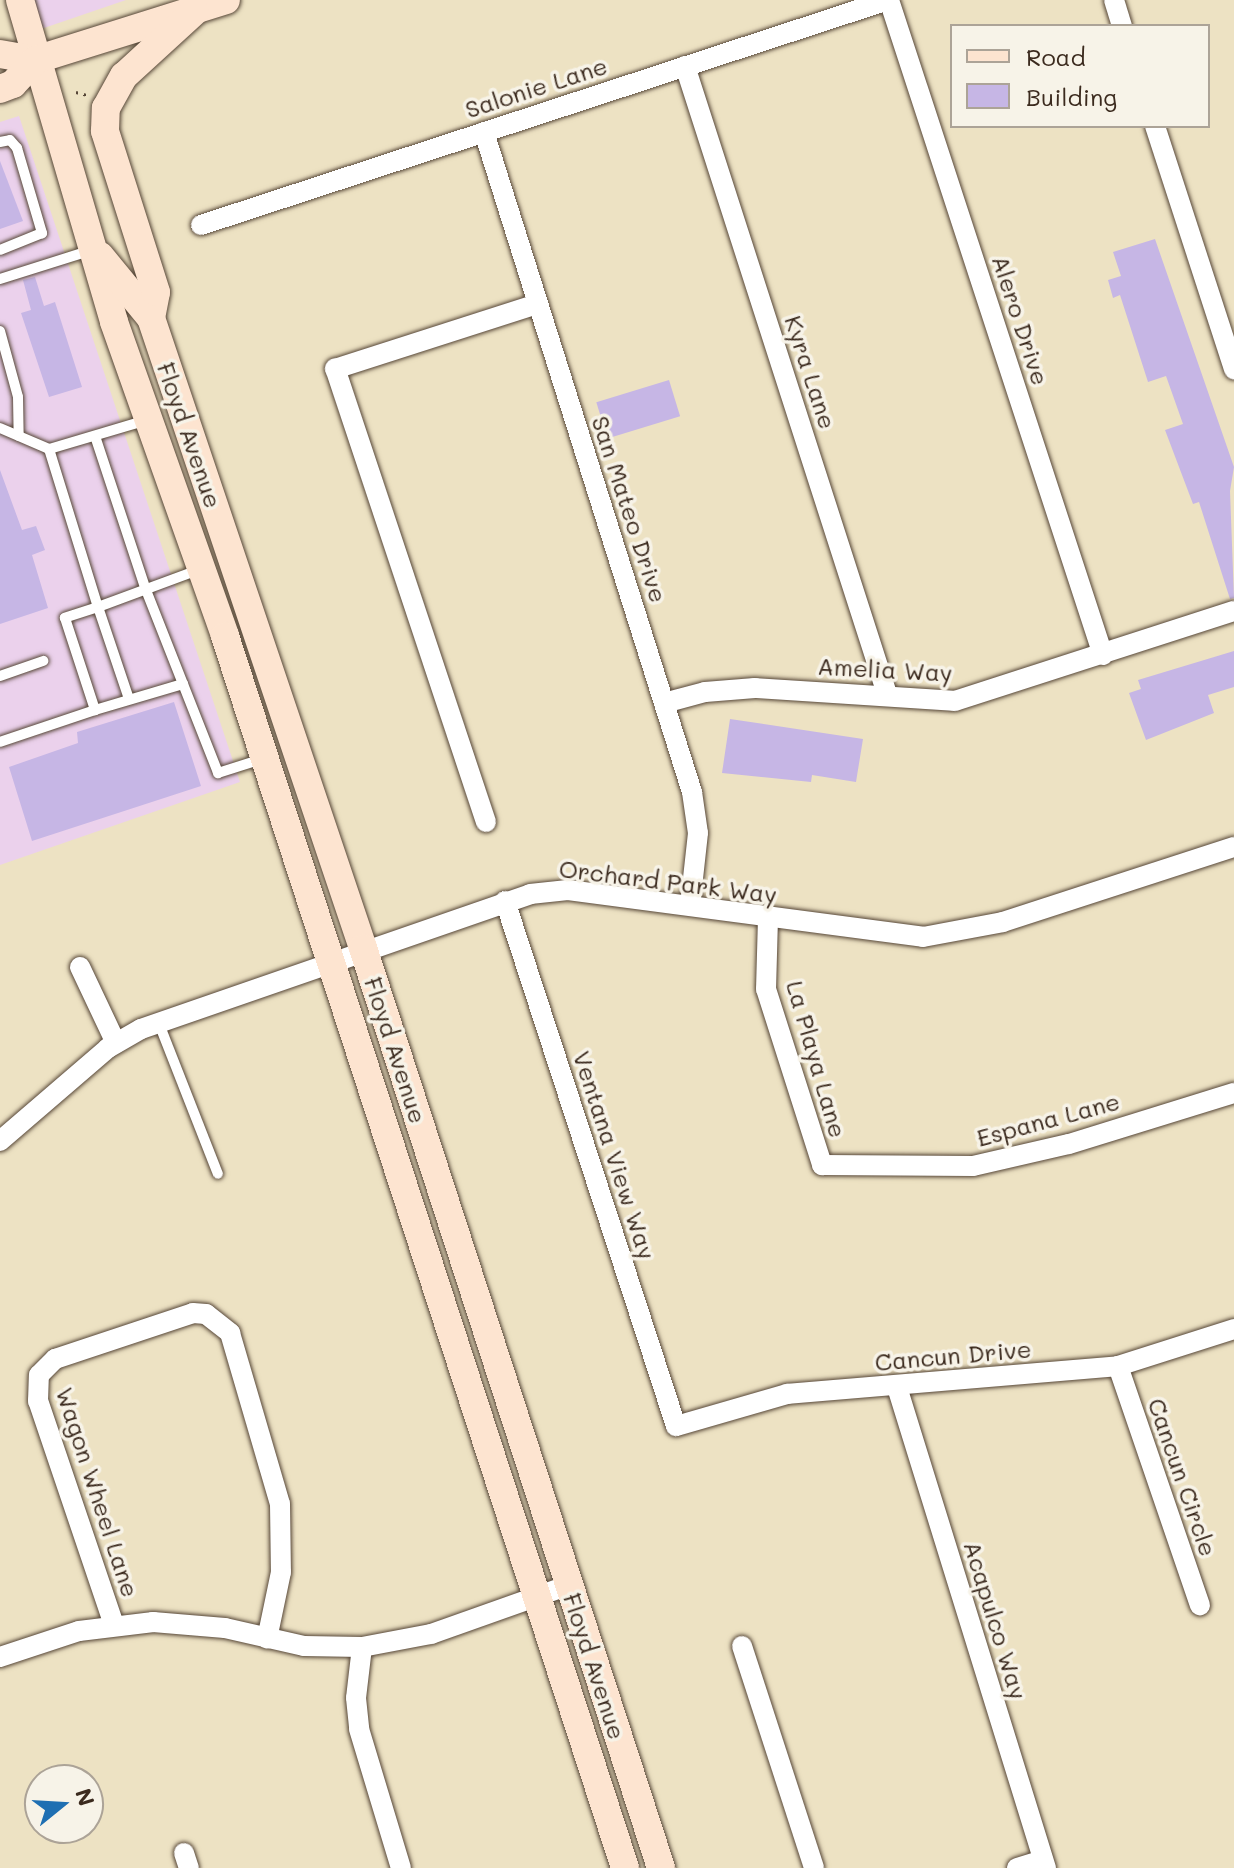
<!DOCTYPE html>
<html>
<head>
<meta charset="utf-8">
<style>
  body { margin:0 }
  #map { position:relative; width:1234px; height:1868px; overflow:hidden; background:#ede2c3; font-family:Mali,sans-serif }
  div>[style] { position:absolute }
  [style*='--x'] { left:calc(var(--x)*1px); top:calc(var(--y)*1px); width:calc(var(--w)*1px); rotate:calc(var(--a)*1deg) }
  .built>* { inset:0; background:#ebd1ec }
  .building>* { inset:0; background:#c6b6e5; transform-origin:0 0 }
  .path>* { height:3px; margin-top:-1.5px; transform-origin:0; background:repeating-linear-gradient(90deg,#564637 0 2px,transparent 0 8px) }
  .roads { filter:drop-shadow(0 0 2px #564637) drop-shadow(0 0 2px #564637) }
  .lane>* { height:10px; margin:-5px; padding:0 5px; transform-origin:5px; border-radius:5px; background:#fff }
  .street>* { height:20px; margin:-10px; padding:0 10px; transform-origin:10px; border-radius:10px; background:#fff }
  .secondary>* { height:28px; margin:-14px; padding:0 14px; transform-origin:14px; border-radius:14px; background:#fde4d0 }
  span { translate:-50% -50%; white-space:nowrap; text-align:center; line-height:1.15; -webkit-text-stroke:7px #f7f3e8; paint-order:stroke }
  .street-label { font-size:24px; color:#3b2a1e }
  .legend { position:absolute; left:950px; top:24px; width:260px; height:104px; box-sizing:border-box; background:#f7f3e8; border:2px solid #aca397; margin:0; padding:10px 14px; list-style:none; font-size:24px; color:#3b2a1e }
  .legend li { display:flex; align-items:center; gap:16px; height:40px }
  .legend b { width:40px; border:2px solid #aca397 }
  .north { position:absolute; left:24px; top:1764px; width:80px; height:80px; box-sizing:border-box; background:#f7f3e8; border:2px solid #aca397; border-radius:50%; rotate:72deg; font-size:22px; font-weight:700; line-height:32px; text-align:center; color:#3b2a1e }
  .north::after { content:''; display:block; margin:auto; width:28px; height:36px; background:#1f6fb2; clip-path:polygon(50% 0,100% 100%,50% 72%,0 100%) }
</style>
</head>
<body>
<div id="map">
  <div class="built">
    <i style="clip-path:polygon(31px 0,126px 0,41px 29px)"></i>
    <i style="clip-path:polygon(19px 116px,240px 782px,0 865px,0 122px)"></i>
  </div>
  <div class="building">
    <i style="clip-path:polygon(0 161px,23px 221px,0 229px)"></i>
    <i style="clip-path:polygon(1155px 239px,1234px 467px,1230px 491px,1234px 598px,1230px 599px,1199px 502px,1193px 504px,1165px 430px,1183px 424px,1166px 376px,1148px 382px,1120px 295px,1113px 298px,1108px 280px,1121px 276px,1113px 252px)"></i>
    <i style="clip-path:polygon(35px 277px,44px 306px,55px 302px,82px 387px,49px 397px,21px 313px,31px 310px,23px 280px)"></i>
    <i style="left:669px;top:380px;width:38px;height:76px;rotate:73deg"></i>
    <i style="clip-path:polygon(0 470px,22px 530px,36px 526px,45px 550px,32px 555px,48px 608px,0 624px)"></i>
    <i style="clip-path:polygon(1234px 651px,1234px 687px,1208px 695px,1214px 713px,1146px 740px,1129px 693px,1141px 689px,1138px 680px)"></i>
    <i style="clip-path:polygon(174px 702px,201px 786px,32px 841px,9px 767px,78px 743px,77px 732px)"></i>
    <i style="clip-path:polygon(730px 719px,863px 739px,856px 782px,812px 775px,811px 782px,722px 773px)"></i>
  </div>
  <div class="path">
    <i style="--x:76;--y:92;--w:11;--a:15"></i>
  </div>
  <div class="roads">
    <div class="lane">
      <i style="--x:0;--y:142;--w:10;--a:-11"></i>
      <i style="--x:10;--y:140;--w:11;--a:49"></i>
      <i style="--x:17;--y:148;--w:89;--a:73.6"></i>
      <i style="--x:42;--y:233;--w:45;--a:158"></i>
      <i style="--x:0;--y:279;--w:96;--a:-17.5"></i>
      <i style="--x:0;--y:331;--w:68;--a:74.7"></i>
      <i style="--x:18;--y:397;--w:39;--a:89"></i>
      <i style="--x:0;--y:428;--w:53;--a:23.2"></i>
      <i style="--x:49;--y:449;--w:165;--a:72.8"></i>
      <i style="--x:98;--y:607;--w:107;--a:-20.3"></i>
      <i style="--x:95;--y:436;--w:162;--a:71.7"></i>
      <i style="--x:146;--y:590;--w:197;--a:68.5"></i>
      <i style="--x:218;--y:773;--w:46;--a:-17.7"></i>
      <i style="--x:49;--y:449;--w:102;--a:-16.5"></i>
      <i style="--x:0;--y:676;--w:46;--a:-19.2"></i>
      <i style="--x:129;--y:699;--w:97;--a:-108.6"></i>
      <i style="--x:98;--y:607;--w:35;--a:162"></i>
      <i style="--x:65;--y:618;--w:97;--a:71.9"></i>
      <i style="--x:95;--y:710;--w:92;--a:-16.5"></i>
      <i style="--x:0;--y:742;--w:100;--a:-18.6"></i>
      <i style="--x:158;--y:1021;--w:164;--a:68.6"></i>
    </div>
    <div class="street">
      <i style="--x:889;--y:0;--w:689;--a:71.91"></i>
      <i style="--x:1114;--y:0;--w:27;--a:73"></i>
      <i style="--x:685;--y:66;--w:660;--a:72.17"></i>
      <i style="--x:1155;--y:126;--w:256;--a:72"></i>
      <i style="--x:484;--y:132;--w:692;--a:72.51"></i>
      <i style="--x:692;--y:792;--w:41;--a:81.7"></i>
      <i style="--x:698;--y:833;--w:72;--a:96.3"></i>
      <i style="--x:201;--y:225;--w:723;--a:-18.13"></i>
      <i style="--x:664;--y:703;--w:42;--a:-15"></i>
      <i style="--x:705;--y:692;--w:50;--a:-4.6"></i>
      <i style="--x:755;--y:688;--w:200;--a:3.7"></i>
      <i style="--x:955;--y:701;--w:293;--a:-17.9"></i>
      <i style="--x:486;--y:822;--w:478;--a:-108.4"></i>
      <i style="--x:335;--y:369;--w:213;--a:-17.8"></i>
      <i style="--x:505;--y:901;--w:552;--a:71.96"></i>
      <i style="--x:676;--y:1426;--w:116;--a:-16.1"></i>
      <i style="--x:787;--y:1394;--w:332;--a:-4.8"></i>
      <i style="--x:1118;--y:1366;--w:122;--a:-17.7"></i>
      <i style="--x:768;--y:918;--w:71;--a:91.6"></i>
      <i style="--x:766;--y:989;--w:185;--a:72.3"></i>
      <i style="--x:822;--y:1165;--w:151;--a:0.4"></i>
      <i style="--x:973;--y:1166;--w:98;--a:-12.9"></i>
      <i style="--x:1069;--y:1144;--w:173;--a:-17.2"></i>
      <i style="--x:80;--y:967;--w:84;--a:64.7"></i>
      <i style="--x:0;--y:1141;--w:143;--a:-40.7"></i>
      <i style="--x:108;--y:1048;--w:38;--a:-30"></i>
      <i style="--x:141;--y:1029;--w:412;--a:-19.1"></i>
      <i style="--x:530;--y:894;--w:38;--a:-6"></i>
      <i style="--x:568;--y:890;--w:358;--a:7.5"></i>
      <i style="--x:923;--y:937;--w:81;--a:-10.6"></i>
      <i style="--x:1003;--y:922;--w:243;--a:-18"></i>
      <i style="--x:1118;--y:1366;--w:253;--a:71.1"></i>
      <i style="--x:897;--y:1387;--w:504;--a:72.79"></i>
      <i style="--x:114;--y:1625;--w:237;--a:-108.7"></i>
      <i style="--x:38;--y:1401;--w:26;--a:-88"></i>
      <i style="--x:39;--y:1375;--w:23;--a:-45"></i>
      <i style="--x:55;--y:1359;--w:145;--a:-18.4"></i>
      <i style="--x:193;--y:1313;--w:13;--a:4"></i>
      <i style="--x:206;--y:1314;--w:31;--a:38"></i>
      <i style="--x:230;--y:1333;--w:178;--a:73.7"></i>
      <i style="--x:280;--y:1504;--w:68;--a:89.2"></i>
      <i style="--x:281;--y:1572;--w:68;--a:101.8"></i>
      <i style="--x:742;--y:1646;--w:233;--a:72"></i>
      <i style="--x:362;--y:1647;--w:51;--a:96.7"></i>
      <i style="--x:356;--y:1698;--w:31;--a:84"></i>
      <i style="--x:359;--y:1729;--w:145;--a:73.2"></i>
      <i style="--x:0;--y:1657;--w:83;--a:-18.2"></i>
      <i style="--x:79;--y:1631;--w:75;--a:-6.9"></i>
      <i style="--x:153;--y:1622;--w:72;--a:4.8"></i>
      <i style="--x:225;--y:1628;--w:81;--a:12.8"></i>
      <i style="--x:304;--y:1646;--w:58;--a:1"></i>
      <i style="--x:362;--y:1647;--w:70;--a:-10.7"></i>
      <i style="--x:431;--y:1634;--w:146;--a:-19.5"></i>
      <i style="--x:184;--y:1853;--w:16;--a:72"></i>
      <i style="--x:1017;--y:1868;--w:27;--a:-17"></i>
    </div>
    <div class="secondary">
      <i style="--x:20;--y:0;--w:335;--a:73.7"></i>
      <i style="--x:114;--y:322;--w:333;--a:70.5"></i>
      <i style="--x:225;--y:636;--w:1295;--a:72.01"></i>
      <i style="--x:0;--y:54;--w:36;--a:10"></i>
      <i style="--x:35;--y:60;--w:200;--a:-17.4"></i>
      <i style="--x:0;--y:89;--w:14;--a:-21"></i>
      <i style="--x:13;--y:84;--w:33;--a:-47"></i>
      <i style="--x:100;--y:256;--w:80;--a:50.6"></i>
      <i style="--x:151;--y:318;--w:665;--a:71.4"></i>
      <i style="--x:363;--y:948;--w:967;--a:72.05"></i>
      <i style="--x:151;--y:318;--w:26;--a:-79"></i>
      <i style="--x:156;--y:292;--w:169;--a:-107.6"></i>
      <i style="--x:105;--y:131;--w:23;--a:-88"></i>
      <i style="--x:106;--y:108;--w:37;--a:-61"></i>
      <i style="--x:124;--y:76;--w:96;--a:-42.5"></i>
    </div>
  </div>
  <div class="street-label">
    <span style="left:536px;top:87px;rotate:-18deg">Salonie Lane</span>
    <span style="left:1021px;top:320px;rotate:72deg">Alero Drive</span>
    <span style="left:811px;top:372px;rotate:72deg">Kyra Lane</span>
    <span style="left:190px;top:435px;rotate:71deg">Floyd Avenue</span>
    <span style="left:630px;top:509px;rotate:72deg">San Mateo Drive</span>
    <span style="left:885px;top:669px;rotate:3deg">Amelia Way</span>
    <span style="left:668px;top:881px;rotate:7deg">Orchard Park Way</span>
    <span style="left:396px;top:1050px;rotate:72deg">Floyd Avenue</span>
    <span style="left:817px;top:1059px;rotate:74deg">La Playa Lane</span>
    <span style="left:1048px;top:1119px;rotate:-15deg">Espana Lane</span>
    <span style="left:615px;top:1155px;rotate:72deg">Ventana View Way</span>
    <span style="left:953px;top:1355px;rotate:-5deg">Cancun Drive</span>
    <span style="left:1183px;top:1477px;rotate:71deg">Cancun Circle</span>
    <span style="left:98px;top:1492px;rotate:72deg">Wagon Wheel Lane</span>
    <span style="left:996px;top:1620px;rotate:73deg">Acapulco Way</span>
    <span style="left:595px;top:1666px;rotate:72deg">Floyd Avenue</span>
  </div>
  <ul class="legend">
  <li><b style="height:10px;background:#fde4d0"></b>Road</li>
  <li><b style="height:22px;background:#c6b6e5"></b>Building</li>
  </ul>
  <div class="north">N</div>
</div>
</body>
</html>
